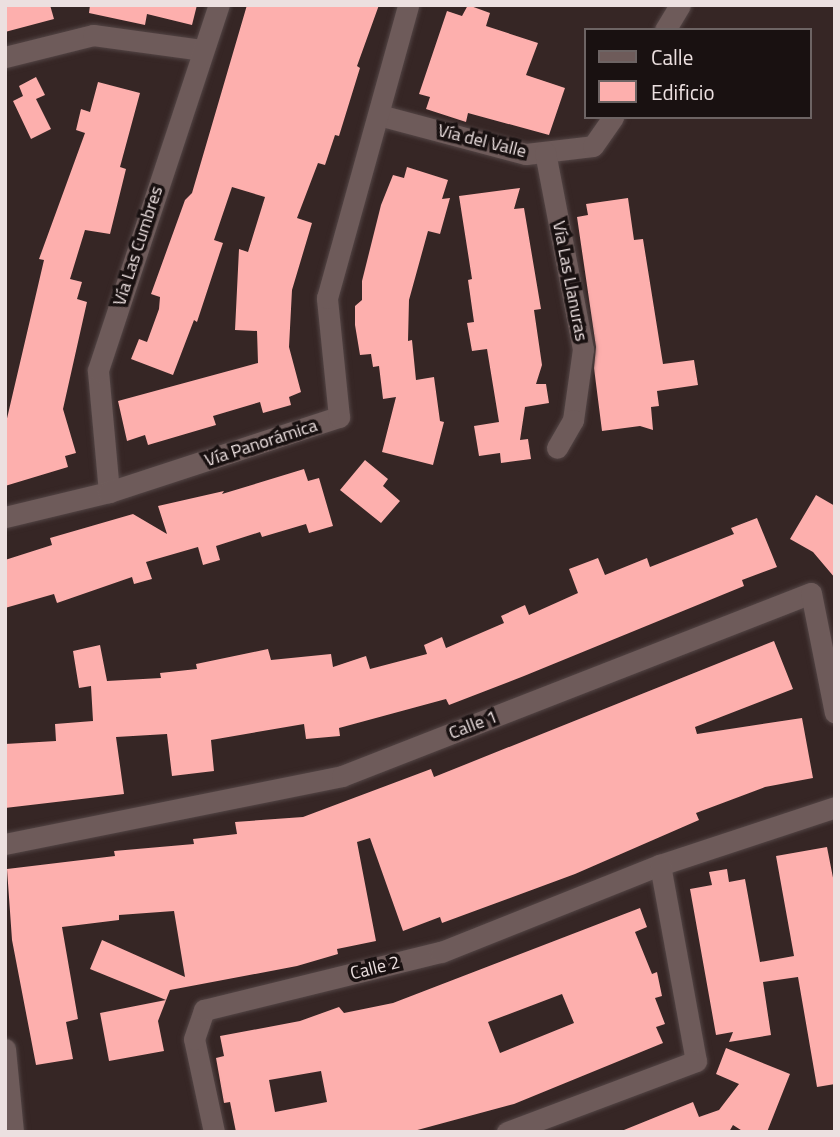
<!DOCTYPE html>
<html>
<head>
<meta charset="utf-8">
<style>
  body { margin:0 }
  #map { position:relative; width:840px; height:1137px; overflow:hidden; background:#362625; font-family:"Titillium Web",sans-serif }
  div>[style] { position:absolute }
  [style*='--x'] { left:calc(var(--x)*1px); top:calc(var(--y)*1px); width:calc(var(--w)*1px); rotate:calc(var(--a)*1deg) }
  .building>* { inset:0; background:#fdafad }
  .roads { filter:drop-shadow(0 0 2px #534545) drop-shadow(0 0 2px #534545) }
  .street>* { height:21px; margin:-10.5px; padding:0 10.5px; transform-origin:10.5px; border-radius:10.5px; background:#6e5b5a }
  span { translate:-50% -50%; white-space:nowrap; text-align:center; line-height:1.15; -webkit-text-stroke:7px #191111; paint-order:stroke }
  .street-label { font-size:18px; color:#ece0e0 }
  .frame { position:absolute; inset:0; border:7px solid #ece0e0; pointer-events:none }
  .legend { position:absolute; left:584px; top:28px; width:228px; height:91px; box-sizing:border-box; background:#191111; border:2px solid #6d6464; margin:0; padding:9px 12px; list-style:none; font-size:21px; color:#ece0e0 }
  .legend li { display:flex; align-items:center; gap:14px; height:35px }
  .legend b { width:35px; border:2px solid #6d6464 }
</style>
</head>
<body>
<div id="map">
  <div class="building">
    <i style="clip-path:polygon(5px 5px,50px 5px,54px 19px,5px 32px)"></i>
    <i style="clip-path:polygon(90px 5px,197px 5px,192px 25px,147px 14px,145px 25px,89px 13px)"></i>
    <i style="clip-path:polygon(247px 5px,379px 5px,357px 66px,360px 68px,339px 136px,335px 135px,325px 165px,318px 163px,297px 218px,312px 223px,292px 290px,289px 347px,301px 392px,289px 397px,291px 405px,263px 413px,260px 402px,213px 416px,216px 425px,148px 445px,145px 435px,127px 441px,118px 401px,258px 363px,257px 331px,235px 330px,239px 249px,248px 252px,265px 197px,232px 187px,214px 240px,223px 243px,197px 322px,194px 320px,173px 375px,131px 359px,139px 339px,147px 342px,159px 309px,160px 297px,151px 294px,185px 200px,192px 193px)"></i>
    <i style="clip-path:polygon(468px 5px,490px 13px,486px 26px,538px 43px,526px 75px,565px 88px,549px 135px,468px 113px,466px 122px,426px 109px,430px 97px,419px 94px,447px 11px,462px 16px)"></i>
    <i style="clip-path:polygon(36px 77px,45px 95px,36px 99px,51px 129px,31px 139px,13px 101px,23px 96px,19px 86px)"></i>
    <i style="clip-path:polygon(98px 82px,140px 93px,120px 167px,126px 169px,110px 234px,85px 230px,70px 279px,82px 282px,77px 299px,87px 302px,63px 409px,76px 453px,65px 456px,68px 467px,5px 486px,5px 427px,44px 260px,39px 259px,85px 133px,76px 130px,81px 109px,90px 112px)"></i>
    <i style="clip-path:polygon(407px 167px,448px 180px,442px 199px,450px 198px,440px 234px,428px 231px,409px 300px,408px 341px,412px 340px,416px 380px,434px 377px,440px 421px,444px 422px,433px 465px,382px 452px,396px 397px,383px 399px,379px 366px,373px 367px,371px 354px,360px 355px,355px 325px,355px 306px,362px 300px,362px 281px,381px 205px,393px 175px,404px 178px)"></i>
    <i style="clip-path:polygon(520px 188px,514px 209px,524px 208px,541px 309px,534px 310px,542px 365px,536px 384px,546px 384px,549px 403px,525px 407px,520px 440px,528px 439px,531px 459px,501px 463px,500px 453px,479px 456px,474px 426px,499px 422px,487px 349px,472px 351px,467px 323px,474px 322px,468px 280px,472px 279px,459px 196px)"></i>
    <i style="clip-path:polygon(628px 198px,634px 240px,643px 239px,663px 364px,694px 360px,698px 385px,657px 391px,659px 406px,651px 407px,653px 430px,640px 426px,602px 431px,594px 368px,596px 347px,577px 217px,588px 215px,586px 204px)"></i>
    <i style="clip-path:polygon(365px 460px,388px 479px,383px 486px,400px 501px,381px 523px,340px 490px)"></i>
    <i style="clip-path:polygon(304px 469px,308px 481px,319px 478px,333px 526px,309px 533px,306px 524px,262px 537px,260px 532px,216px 546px,220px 560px,203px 565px,198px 547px,146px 562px,152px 579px,134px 584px,132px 577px,57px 603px,54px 594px,5px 608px,5px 560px,52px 545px,50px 538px,133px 514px,167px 534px,158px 506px,224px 491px,222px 494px)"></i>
    <i style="clip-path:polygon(816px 495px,835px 506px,835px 578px,813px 552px,790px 539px)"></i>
    <i style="clip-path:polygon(757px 518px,777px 567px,742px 580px,744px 586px,524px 676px,449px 705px,446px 699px,339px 728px,340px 736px,306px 739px,304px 724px,211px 740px,214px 771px,172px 776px,167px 734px,116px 737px,124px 794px,5px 808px,5px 744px,56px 741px,55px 724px,93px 721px,91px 686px,79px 688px,73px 651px,100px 645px,107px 681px,161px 678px,160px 673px,197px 669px,196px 664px,268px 649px,271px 660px,331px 654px,333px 667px,366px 656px,370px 669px,427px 654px,424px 645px,442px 637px,446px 648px,504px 623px,501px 616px,525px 605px,529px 615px,578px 593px,569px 569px,598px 558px,605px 575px,647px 558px,650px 567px,734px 534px,731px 528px)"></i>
    <i style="clip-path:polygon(774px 641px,793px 689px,695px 727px,697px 734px,802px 718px,813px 778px,765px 787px,696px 813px,699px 820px,575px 874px,442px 923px,440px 917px,403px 931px,370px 838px,357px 842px,376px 941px,337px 949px,338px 954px,297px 966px,170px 990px,158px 1021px,164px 1051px,109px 1061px,100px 1013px,166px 1000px,90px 969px,102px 940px,185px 977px,174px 911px,119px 915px,119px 920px,62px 927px,78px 1019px,66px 1022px,73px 1059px,36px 1065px,12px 940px,7px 869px,115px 856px,114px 851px,194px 844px,193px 839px,237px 834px,235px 822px,303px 817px,431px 769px,434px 777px)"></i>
    <i style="clip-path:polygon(827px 847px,835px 888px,835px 1084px,817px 1087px,798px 977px,763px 982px,771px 1035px,729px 1042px,733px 1032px,716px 1035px,690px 889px,712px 885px,709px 872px,727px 869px,729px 882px,745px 879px,760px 962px,794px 956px,776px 856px)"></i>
    <i style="clip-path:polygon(evenodd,640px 908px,647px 927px,635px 932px,652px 974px,657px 972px,662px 996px,655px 998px,665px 1024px,656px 1027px,663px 1043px,514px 1104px,410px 1132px,236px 1132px,230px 1102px,224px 1103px,216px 1058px,224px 1056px,220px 1036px,300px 1021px,339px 1007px,344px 1013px,393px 1003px,640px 908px,562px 994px,574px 1023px,500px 1053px,488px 1022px,562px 994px,640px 908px,321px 1071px,327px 1102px,275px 1112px,269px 1080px,321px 1071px)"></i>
    <i style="clip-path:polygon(726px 1048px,790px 1074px,767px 1132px,744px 1132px,733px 1125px,729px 1132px,619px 1132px,693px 1102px,699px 1117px,719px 1110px,739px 1084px,716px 1074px)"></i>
  </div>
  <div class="roads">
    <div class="street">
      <i style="--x:665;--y:30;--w:29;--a:-59"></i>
      <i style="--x:5;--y:57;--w:91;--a:-14"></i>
      <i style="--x:93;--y:35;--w:111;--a:7.8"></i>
      <i style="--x:379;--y:115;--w:152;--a:14.9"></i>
      <i style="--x:526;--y:154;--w:67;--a:-6.8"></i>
      <i style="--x:593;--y:146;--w:35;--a:-55"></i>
      <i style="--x:545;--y:152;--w:201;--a:79.1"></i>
      <i style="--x:583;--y:349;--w:72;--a:98"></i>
      <i style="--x:573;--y:420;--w:32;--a:120"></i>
      <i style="--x:109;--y:492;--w:122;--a:-95.2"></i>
      <i style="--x:98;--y:370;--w:385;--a:-71.7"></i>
      <i style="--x:5;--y:517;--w:107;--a:-13.5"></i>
      <i style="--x:109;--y:492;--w:242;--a:-18.1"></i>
      <i style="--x:339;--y:417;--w:120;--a:-95.8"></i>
      <i style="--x:327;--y:298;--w:304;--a:-74.5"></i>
      <i style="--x:5;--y:844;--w:344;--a:-11.4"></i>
      <i style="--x:342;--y:776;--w:503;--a:-21.32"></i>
      <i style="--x:811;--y:593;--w:122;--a:78.7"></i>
      <i style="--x:660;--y:865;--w:184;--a:-18.3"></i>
      <i style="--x:5;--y:1049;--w:83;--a:84.5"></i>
      <i style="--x:214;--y:1132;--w:95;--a:-102.1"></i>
      <i style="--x:194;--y:1039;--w:31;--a:-71"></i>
      <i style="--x:204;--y:1010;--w:244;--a:-13.8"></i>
      <i style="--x:441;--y:952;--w:236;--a:-21.7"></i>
      <i style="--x:660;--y:865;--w:199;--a:79.6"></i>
      <i style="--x:696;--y:1061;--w:202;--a:159.4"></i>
    </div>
  </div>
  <div class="street-label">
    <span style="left:482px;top:141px;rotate:14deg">Vía del Valle</span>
    <span style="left:138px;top:246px;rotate:-72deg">Vía Las Cumbres</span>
    <span style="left:570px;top:281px;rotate:79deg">Vía Las Llanuras</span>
    <span style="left:261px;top:443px;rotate:-18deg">Vía Panorámica</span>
    <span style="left:473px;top:725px;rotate:-21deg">Calle 1</span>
    <span style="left:375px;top:968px;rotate:-14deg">Calle 2</span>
  </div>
  <div class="frame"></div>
  <ul class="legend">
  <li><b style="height:9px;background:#6e5b5a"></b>Calle</li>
  <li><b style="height:19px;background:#fdafad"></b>Edificio</li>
  </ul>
</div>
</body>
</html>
